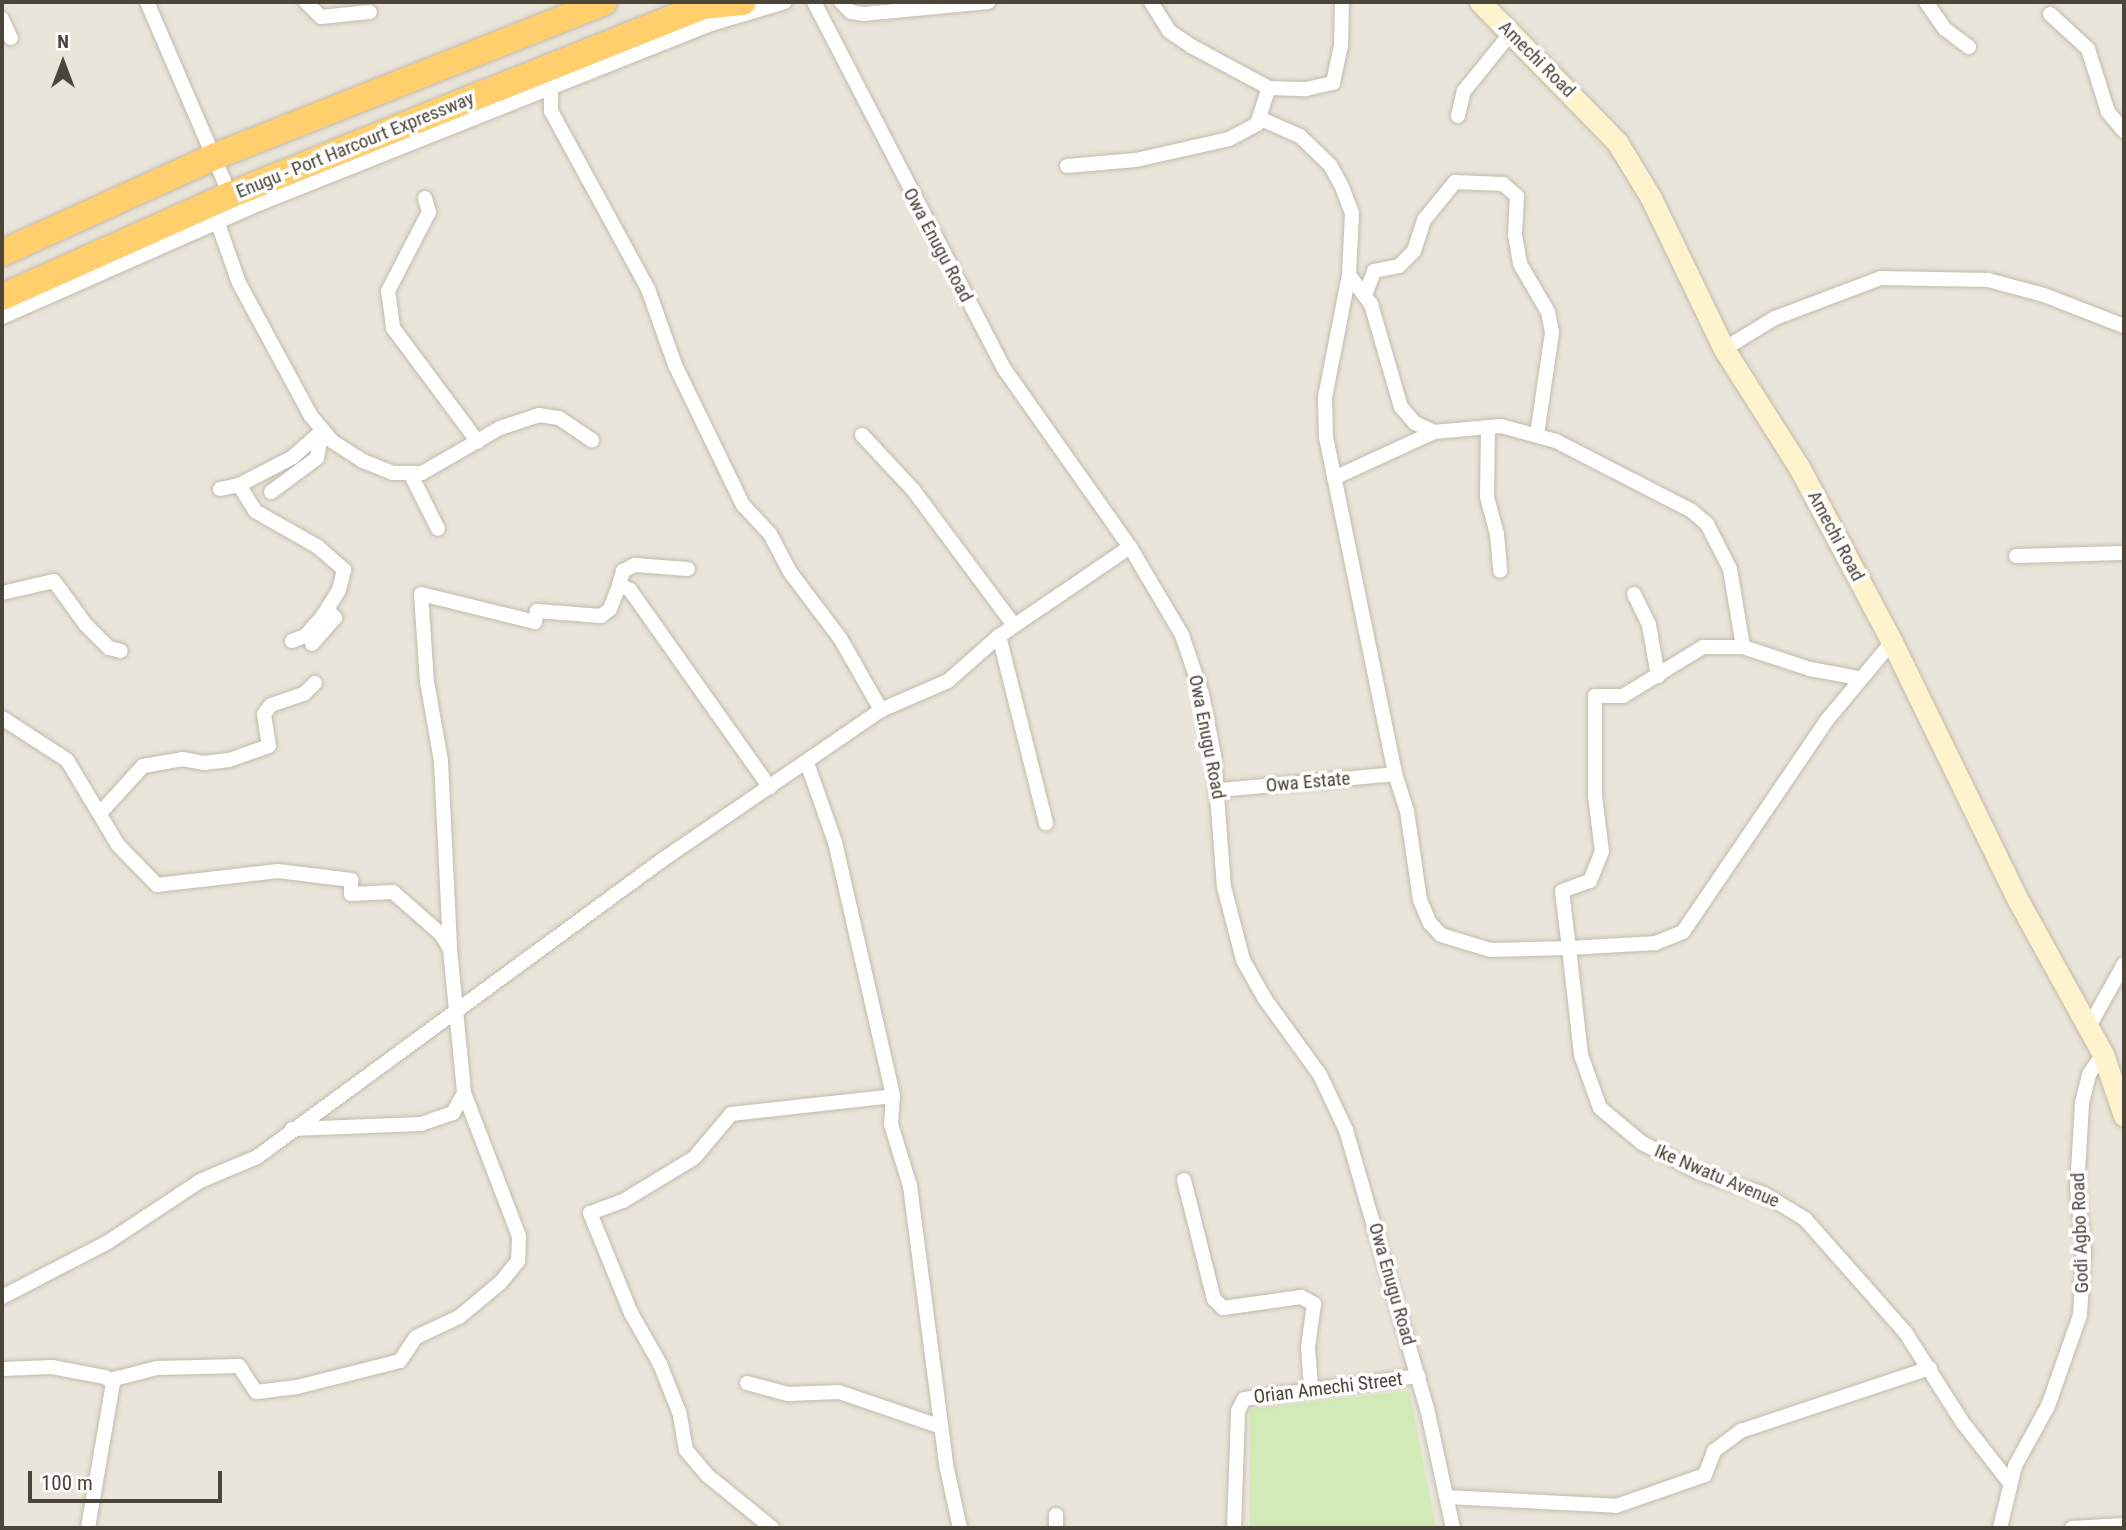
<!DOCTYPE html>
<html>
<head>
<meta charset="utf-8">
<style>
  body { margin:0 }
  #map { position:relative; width:2126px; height:1530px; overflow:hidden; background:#f6f3ec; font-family:"Roboto Condensed",sans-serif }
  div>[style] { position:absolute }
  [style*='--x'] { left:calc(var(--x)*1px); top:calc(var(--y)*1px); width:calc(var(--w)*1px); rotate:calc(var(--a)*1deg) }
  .residential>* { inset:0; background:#eae5da; transform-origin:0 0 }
  .green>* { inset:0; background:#d2eab5 }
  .roads { filter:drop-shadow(0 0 2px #c2bbae) drop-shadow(0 0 2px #c2bbae) }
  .street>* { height:14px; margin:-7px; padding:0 7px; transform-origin:7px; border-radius:7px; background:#fff }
  .secondary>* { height:21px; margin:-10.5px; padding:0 10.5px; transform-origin:10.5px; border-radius:10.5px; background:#fff3cd }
  .highway>* { height:26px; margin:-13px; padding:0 13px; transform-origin:13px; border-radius:13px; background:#ffcf6e }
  span { translate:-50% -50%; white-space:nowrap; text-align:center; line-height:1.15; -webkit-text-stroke:7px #fff; paint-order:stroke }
  .street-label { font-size:19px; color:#4b4439 }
  .frame { position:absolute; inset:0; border:4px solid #4b4439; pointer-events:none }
  .north { position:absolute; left:28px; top:28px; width:70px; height:70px; -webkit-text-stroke:5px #fff; paint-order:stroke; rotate:0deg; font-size:19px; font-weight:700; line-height:28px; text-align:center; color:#4b4439 }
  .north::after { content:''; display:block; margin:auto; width:24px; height:32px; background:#4b4439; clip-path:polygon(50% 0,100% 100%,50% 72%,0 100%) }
  .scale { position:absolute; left:28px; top:1471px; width:194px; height:32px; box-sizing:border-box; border:4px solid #4b4439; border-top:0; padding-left:9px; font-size:21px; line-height:24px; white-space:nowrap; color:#4b4439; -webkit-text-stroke:5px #fff; paint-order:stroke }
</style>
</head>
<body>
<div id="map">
  <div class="residential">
    <i style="left:2px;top:2px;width:2122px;height:1526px"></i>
  </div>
  <div class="green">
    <i style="clip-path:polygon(1409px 1391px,1436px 1528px,1250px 1528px,1250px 1409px)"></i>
  </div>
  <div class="roads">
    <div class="street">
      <i style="--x:147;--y:2;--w:210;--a:66.7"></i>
      <i style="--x:306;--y:2;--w:21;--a:45"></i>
      <i style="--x:321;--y:17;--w:49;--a:-5.8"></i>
      <i style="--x:814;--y:2;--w:415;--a:62.6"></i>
      <i style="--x:1005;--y:370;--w:217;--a:54.8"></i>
      <i style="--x:1130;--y:547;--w:102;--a:59.4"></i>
      <i style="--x:1182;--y:635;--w:62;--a:71.3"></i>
      <i style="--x:1202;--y:694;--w:62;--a:78.9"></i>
      <i style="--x:1214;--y:755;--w:132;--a:85.7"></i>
      <i style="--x:1224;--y:887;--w:75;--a:75.4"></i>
      <i style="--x:1243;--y:960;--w:45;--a:60.6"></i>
      <i style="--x:1265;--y:999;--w:94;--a:54.1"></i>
      <i style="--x:1320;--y:1075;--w:61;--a:64.7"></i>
      <i style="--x:1346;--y:1130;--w:290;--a:73.8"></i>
      <i style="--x:1427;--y:1408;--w:123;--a:77.8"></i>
      <i style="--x:841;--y:2;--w:14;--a:45"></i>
      <i style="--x:851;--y:12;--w:12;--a:9"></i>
      <i style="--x:863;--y:14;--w:126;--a:-5.5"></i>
      <i style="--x:1151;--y:2;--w:34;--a:58"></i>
      <i style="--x:1169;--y:31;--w:27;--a:34"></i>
      <i style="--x:1191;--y:46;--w:89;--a:28.3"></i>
      <i style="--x:1269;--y:88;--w:37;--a:2"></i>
      <i style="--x:1306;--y:89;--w:28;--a:-13"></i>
      <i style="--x:1333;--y:83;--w:38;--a:-78"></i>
      <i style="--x:1341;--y:46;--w:44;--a:-88.7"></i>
      <i style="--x:1926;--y:2;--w:33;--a:55"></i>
      <i style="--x:1945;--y:29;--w:30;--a:37"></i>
      <i style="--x:2050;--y:14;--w:52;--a:42.6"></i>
      <i style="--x:2088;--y:49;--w:66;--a:72.4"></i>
      <i style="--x:2108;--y:112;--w:25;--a:50"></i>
      <i style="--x:2;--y:19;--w:21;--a:65"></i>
      <i style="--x:551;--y:89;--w:22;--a:90"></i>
      <i style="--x:551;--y:111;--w:203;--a:61.4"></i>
      <i style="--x:648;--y:289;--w:81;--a:70.4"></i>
      <i style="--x:675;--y:365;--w:156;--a:64.1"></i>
      <i style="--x:743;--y:505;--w:40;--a:47"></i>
      <i style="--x:770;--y:534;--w:43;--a:62.2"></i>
      <i style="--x:790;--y:572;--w:83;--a:52.9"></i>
      <i style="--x:840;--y:638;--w:83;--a:60.3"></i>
      <i style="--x:1458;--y:116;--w:26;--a:-77"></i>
      <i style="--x:1464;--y:91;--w:75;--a:-51"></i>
      <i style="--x:1261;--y:119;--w:43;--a:23.6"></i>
      <i style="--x:1300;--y:136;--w:42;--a:44"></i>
      <i style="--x:1330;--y:165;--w:25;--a:61"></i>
      <i style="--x:1342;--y:187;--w:28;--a:69"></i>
      <i style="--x:1352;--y:213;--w:62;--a:92.8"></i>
      <i style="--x:1349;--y:275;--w:36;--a:53"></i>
      <i style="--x:1371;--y:304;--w:107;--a:73.8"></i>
      <i style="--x:1401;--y:407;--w:21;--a:49"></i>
      <i style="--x:1415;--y:423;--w:21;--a:25"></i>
      <i style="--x:1067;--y:166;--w:69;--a:-5"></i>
      <i style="--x:1136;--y:160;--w:95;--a:-12.7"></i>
      <i style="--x:1229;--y:139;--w:32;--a:-28"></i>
      <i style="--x:1257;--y:124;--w:38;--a:-72"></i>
      <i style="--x:425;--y:198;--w:15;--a:74"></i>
      <i style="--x:429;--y:212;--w:89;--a:117.4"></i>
      <i style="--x:388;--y:291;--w:37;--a:82"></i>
      <i style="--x:393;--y:328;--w:142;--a:53.3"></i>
      <i style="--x:215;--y:215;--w:72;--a:70.6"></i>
      <i style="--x:239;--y:283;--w:151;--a:61.6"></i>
      <i style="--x:311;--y:416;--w:33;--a:50"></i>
      <i style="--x:332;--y:441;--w:37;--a:33"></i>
      <i style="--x:363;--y:461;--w:31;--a:22"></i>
      <i style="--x:392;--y:473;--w:30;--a:0"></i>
      <i style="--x:422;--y:473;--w:90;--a:-30"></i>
      <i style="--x:500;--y:428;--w:41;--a:-18.4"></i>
      <i style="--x:539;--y:415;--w:20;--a:9"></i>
      <i style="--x:559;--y:418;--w:40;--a:34"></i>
      <i style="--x:1349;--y:275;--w:124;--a:101.1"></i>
      <i style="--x:1325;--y:397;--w:40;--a:88.6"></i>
      <i style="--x:1326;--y:437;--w:344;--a:78.4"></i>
      <i style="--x:1395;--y:774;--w:39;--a:72"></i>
      <i style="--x:1407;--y:811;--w:90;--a:81.7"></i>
      <i style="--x:1420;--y:900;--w:25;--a:67"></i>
      <i style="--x:1430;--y:923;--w:16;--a:47"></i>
      <i style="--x:1441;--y:935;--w:52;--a:16.7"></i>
      <i style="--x:1491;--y:950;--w:78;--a:-1.5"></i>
      <i style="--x:1569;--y:948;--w:57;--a:-97"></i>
      <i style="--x:1562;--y:891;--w:30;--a:-20"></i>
      <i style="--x:1590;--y:881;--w:31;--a:-68"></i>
      <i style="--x:1602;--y:852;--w:56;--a:-97.1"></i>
      <i style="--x:1595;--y:796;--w:100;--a:-90"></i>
      <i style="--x:1595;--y:696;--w:28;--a:0"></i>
      <i style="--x:1623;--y:696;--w:94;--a:-31.5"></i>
      <i style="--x:1703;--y:647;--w:40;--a:0"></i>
      <i style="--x:1365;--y:295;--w:26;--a:-69"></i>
      <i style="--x:1374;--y:271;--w:25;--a:-11"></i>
      <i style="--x:1399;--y:266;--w:21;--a:-45"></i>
      <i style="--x:1414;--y:251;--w:33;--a:-72"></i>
      <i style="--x:1424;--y:220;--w:49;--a:-50.8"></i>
      <i style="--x:1455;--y:182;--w:48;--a:2.4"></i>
      <i style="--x:1503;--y:184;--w:18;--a:41"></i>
      <i style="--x:1517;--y:196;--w:39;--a:93"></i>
      <i style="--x:1515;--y:235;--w:29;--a:80"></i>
      <i style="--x:1520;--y:264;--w:56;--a:59.7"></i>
      <i style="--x:1548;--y:312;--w:21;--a:79"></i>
      <i style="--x:1552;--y:333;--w:102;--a:98.4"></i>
      <i style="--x:2;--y:317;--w:283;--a:-23.8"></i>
      <i style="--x:261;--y:203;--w:484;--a:-21.7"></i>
      <i style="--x:711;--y:24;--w:77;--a:-16.6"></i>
      <i style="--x:1724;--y:349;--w:60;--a:-31.3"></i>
      <i style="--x:1775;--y:318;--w:113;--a:-20.7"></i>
      <i style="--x:1881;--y:278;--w:107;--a:1.1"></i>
      <i style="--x:1988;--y:280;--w:58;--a:15"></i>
      <i style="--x:2044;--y:295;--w:86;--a:21.2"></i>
      <i style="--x:1488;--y:427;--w:70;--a:90.8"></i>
      <i style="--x:1487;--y:497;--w:38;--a:75"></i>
      <i style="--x:1497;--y:534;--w:37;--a:85"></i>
      <i style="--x:862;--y:435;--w:76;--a:47.1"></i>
      <i style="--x:914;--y:491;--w:167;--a:53.3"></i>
      <i style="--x:411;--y:475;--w:60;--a:63.4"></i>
      <i style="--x:1334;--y:478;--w:110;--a:-24.7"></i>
      <i style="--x:1434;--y:432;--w:67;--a:-5.1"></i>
      <i style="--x:1501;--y:426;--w:57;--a:15.3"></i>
      <i style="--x:1556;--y:441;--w:153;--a:27.2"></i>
      <i style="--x:1692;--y:511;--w:20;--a:41"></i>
      <i style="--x:1707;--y:524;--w:51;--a:62.9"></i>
      <i style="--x:1730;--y:569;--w:79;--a:80.5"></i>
      <i style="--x:1743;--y:647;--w:71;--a:18.2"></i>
      <i style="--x:1810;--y:669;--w:50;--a:10.4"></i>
      <i style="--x:239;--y:485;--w:31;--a:58"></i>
      <i style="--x:255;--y:511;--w:73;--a:29.7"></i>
      <i style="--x:318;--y:547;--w:35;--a:41"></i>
      <i style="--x:344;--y:570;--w:21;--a:104"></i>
      <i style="--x:339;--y:590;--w:31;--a:122"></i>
      <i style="--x:323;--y:616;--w:27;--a:132"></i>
      <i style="--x:305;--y:636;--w:14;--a:159"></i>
      <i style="--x:220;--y:489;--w:19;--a:-12"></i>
      <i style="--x:239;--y:485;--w:61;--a:-27.4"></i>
      <i style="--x:293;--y:457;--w:39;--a:-42"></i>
      <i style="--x:271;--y:492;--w:57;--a:-36.5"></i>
      <i style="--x:317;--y:458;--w:27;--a:-80"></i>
      <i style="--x:2016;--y:556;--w:108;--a:-1.6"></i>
      <i style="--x:619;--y:585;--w:15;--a:-74"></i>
      <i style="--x:623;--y:571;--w:13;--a:-27"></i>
      <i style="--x:635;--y:565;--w:53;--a:4.3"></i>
      <i style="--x:2;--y:593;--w:53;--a:-13"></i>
      <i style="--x:54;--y:581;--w:54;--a:54"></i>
      <i style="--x:86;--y:625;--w:33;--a:45"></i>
      <i style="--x:109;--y:648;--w:12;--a:14"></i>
      <i style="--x:1634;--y:594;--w:34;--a:64"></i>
      <i style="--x:1649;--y:625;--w:52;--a:80"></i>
      <i style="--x:999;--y:636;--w:193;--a:75.9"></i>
      <i style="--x:1892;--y:642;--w:102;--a:129.8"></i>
      <i style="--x:1827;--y:720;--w:256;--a:124.2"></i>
      <i style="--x:1683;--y:932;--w:29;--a:158"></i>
      <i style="--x:1656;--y:943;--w:87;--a:176.7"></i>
      <i style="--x:1569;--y:948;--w:108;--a:83.6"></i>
      <i style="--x:1581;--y:1055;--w:56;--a:70.3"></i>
      <i style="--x:1600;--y:1108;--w:55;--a:39.8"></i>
      <i style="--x:1642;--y:1143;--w:65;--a:27.3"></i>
      <i style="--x:1700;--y:1173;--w:67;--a:18.2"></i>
      <i style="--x:1764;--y:1194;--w:48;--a:31.4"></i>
      <i style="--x:1805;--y:1219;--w:151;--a:48.5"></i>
      <i style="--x:1905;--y:1332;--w:108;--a:57.5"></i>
      <i style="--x:1963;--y:1423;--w:76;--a:51.9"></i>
      <i style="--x:312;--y:644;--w:35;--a:-49"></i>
      <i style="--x:335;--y:618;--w:11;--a:-131"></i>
      <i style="--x:2;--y:718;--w:77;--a:32.9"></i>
      <i style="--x:67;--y:760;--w:99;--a:59"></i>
      <i style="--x:118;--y:845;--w:56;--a:45.7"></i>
      <i style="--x:157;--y:885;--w:122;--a:-6.6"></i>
      <i style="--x:278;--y:871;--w:74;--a:7"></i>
      <i style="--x:351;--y:880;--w:14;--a:90"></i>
      <i style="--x:351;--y:894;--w:42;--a:-2.7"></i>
      <i style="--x:393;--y:892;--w:64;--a:41.2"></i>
      <i style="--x:441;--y:934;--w:17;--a:59"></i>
      <i style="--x:450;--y:949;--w:145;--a:84.4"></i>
      <i style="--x:464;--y:1093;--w:153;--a:69"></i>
      <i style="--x:519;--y:1236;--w:25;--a:92"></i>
      <i style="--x:518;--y:1261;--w:28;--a:129"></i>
      <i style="--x:500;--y:1283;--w:53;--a:140.3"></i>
      <i style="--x:459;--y:1317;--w:47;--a:155.1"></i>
      <i style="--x:416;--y:1337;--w:29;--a:124"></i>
      <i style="--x:400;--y:1361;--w:106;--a:165.8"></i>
      <i style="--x:297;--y:1387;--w:41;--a:173"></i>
      <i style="--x:256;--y:1392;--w:31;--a:-123"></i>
      <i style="--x:239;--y:1366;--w:82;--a:178.6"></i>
      <i style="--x:157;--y:1368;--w:49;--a:165.7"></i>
      <i style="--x:807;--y:763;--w:84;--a:70.5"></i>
      <i style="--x:835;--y:842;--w:261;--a:77.1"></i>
      <i style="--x:893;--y:1096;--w:28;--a:94"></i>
      <i style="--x:891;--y:1124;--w:65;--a:73"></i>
      <i style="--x:910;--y:1186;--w:285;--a:82.6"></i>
      <i style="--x:947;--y:1469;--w:60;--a:77.6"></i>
      <i style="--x:1220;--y:790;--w:176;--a:-5.2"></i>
      <i style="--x:101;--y:812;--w:62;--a:-47.6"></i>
      <i style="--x:143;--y:766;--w:40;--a:-10"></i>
      <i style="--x:182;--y:759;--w:22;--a:10"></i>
      <i style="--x:204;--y:763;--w:25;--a:-7"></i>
      <i style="--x:229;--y:760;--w:42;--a:-19.3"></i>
      <i style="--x:269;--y:746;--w:32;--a:-99"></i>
      <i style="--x:264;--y:714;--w:11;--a:-52"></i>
      <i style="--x:271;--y:705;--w:36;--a:-19"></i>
      <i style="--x:305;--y:693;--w:14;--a:-45"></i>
      <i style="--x:450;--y:946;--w:185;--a:-92.8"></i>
      <i style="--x:441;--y:761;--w:80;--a:-100"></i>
      <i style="--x:427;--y:682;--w:88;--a:-93.9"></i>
      <i style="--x:421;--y:594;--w:117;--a:13.8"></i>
      <i style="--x:535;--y:622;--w:11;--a:-80"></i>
      <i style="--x:537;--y:611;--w:64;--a:4.5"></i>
      <i style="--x:601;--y:616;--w:11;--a:-38"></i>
      <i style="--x:610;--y:609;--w:26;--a:-69"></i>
      <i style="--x:619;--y:585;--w:12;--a:24"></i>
      <i style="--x:630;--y:590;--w:242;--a:54.7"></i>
      <i style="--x:2087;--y:1030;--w:76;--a:-60.7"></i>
      <i style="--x:292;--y:1129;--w:129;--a:-2.2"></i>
      <i style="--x:421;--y:1124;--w:34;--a:-19"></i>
      <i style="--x:453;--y:1113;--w:23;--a:-61"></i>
      <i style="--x:1184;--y:1180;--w:123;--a:75.9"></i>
      <i style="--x:1214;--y:1299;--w:13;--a:45"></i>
      <i style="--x:1223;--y:1308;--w:79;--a:-8"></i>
      <i style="--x:1301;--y:1297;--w:15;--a:28"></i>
      <i style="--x:1314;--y:1304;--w:43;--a:97.9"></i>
      <i style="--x:1308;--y:1347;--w:41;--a:85.8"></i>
      <i style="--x:2;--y:1297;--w:119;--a:-27.4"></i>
      <i style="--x:108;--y:1242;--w:110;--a:-33.5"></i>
      <i style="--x:200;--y:1181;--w:62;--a:-22.8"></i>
      <i style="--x:257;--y:1157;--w:506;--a:-36.24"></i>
      <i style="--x:665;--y:858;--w:262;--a:-34.4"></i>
      <i style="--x:881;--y:710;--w:73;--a:-23.4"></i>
      <i style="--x:948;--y:681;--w:68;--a:-41.4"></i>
      <i style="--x:999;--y:636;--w:158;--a:-34.2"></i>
      <i style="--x:2;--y:1369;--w:50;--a:-2.3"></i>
      <i style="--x:52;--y:1367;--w:54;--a:10.7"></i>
      <i style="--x:105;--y:1377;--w:10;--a:37"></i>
      <i style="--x:113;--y:1383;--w:147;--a:99.8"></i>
      <i style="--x:747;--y:1383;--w:42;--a:15"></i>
      <i style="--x:788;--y:1394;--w:51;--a:-2.2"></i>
      <i style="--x:839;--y:1392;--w:108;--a:18.9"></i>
      <i style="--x:1447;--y:1497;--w:169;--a:3"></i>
      <i style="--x:1616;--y:1506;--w:94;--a:-19.2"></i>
      <i style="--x:1705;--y:1475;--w:26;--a:-69"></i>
      <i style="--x:1714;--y:1451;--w:34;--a:-37"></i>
      <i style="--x:1741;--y:1431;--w:199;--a:-18.4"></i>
      <i style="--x:1056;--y:1515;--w:13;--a:90"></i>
      <i style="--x:772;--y:1528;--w:84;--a:-140.8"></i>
      <i style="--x:707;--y:1475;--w:33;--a:-130"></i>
      <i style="--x:686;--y:1450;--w:39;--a:-100"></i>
      <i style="--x:679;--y:1412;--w:52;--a:-111.6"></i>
      <i style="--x:660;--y:1364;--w:59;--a:-119.6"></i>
      <i style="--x:631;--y:1313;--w:108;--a:-112.3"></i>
      <i style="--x:590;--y:1213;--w:35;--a:-20"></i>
      <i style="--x:623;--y:1201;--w:83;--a:-31.2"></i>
      <i style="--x:694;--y:1158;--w:57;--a:-49.9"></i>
      <i style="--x:731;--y:1114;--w:163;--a:-6.3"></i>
      <i style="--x:1234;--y:1528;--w:117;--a:-88"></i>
      <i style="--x:1238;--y:1411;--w:13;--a:-63"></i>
      <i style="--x:1244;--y:1399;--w:176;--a:-7.5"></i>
      <i style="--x:2000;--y:1528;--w:64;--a:-76.4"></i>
      <i style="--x:2015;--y:1466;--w:68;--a:-61.2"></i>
      <i style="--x:2048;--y:1406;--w:96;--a:-70.6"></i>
      <i style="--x:2080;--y:1315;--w:64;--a:-86.4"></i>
      <i style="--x:2084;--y:1251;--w:63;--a:-96.3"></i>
      <i style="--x:2077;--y:1188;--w:85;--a:-86.6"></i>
      <i style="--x:2082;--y:1103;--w:30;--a:-76"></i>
      <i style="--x:2089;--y:1074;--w:24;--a:-55"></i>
      <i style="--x:2072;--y:1528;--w:52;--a:-3.3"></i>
    </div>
    <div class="secondary">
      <i style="--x:1480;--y:2;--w:196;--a:45.6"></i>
      <i style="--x:1617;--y:142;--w:66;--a:58.7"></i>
      <i style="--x:1651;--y:198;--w:168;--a:64.2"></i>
      <i style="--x:1724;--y:349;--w:140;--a:57.6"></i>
      <i style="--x:1799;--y:467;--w:198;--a:62"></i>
      <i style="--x:1892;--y:642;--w:289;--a:64"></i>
      <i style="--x:2019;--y:902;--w:174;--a:61.1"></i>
      <i style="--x:2103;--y:1054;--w:65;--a:71.3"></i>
    </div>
    <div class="highway">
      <i style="--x:702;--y:6;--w:41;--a:-5.6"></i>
      <i style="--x:2;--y:253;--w:235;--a:-24.4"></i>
      <i style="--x:216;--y:156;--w:417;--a:-21.6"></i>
      <i style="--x:2;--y:297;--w:250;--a:-24.1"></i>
      <i style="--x:230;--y:195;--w:520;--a:-21.78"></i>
    </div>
  </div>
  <div class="street-label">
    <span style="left:1537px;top:59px;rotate:45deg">Amechi Road</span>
    <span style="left:355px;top:145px;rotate:-22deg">Enugu - Port Harcourt Expressway</span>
    <span style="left:938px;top:245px;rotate:62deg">Owa Enugu Road</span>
    <span style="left:1836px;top:536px;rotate:62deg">Amechi Road</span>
    <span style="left:1207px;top:737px;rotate:79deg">Owa Enugu Road</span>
    <span style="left:1308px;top:782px;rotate:-5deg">Owa Estate</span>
    <span style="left:1717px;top:1176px;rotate:23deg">Ike Nwatu Avenue</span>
    <span style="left:2080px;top:1233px;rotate:-92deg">Godi Agbo Road</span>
    <span style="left:1392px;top:1284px;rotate:74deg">Owa Enugu Road</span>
    <span style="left:1328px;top:1388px;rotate:-7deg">Orian Amechi Street</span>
  </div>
  <div class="frame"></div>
  <div class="north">N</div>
  <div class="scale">100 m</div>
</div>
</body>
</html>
